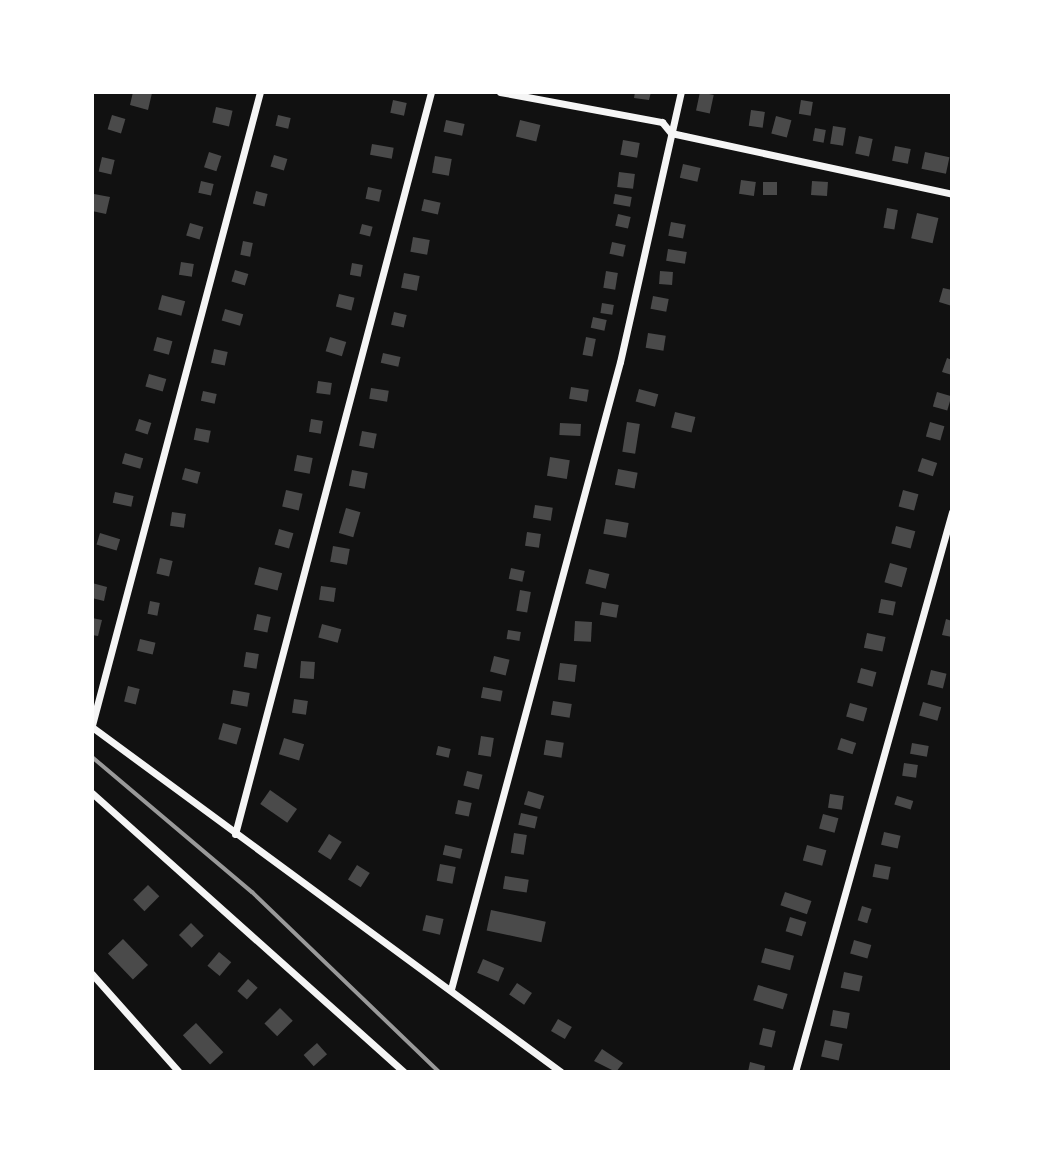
<!DOCTYPE html>
<html>
<head>
<meta charset="utf-8">
<style>
  body { margin:0 }
  #map { position:relative; width:1044px; height:1164px; overflow:hidden; background:#111; font-family:"IBM Plex Sans",sans-serif }
  div>[style] { position:absolute }
  [style*='--x'] { left:calc(var(--x)*1px); top:calc(var(--y)*1px); width:calc(var(--w)*1px); rotate:calc(var(--a)*1deg) }
  .building>* { inset:0; background:#4a4a4a; transform-origin:0 0 }
  .minor>* { height:7px; margin:-3.5px; padding:0 3.5px; transform-origin:3.5px; border-radius:3.5px; background:#f5f5f5 }
  .rail>* { height:4px; margin:-2px; padding:0 2px; transform-origin:2px; border-radius:2px; background:#9a9a9a }
  span { translate:-50% -50%; white-space:nowrap; text-align:center; line-height:1.15; -webkit-text-stroke:6px #fff; paint-order:stroke }
  .frame { position:absolute; inset:0; border:94px solid #fff; pointer-events:none }
</style>
</head>
<body>
<div id="map">
  <div class="building">
    <i style="clip-path:polygon(133px 92px,152px 93px,148px 110px,130px 105px)"></i>
    <i style="clip-path:polygon(635px 92px,651px 92px,649px 100px,634px 98px)"></i>
    <i style="left:700px;top:92px;width:14px;height:19px;rotate:12deg"></i>
    <i style="left:393px;top:100px;width:14px;height:13px;rotate:12deg"></i>
    <i style="left:801px;top:100px;width:12px;height:14px;rotate:9deg"></i>
    <i style="left:216px;top:107px;width:17px;height:16px;rotate:13deg"></i>
    <i style="left:751px;top:110px;width:14px;height:16px;rotate:8deg"></i>
    <i style="left:112px;top:115px;width:14px;height:15px;rotate:17deg"></i>
    <i style="left:278px;top:115px;width:13px;height:11px;rotate:13deg"></i>
    <i style="left:776px;top:116px;width:16px;height:18px;rotate:15deg"></i>
    <i style="left:446px;top:120px;width:19px;height:12px;rotate:12deg"></i>
    <i style="left:520px;top:120px;width:21px;height:17px;rotate:14deg"></i>
    <i style="left:833px;top:126px;width:13px;height:18px;rotate:9deg"></i>
    <i style="left:815px;top:128px;width:11px;height:13px;rotate:10deg"></i>
    <i style="left:859px;top:136px;width:14px;height:18px;rotate:12deg"></i>
    <i style="left:623px;top:140px;width:17px;height:15px;rotate:10deg"></i>
    <i style="left:372px;top:144px;width:22px;height:11px;rotate:10deg"></i>
    <i style="left:895px;top:146px;width:16px;height:15px;rotate:11deg"></i>
    <i style="left:209px;top:152px;width:13px;height:16px;rotate:18deg"></i>
    <i style="left:925px;top:152px;width:25px;height:17px;rotate:12deg"></i>
    <i style="left:274px;top:155px;width:14px;height:12px;rotate:17deg"></i>
    <i style="left:435px;top:156px;width:17px;height:17px;rotate:10deg"></i>
    <i style="left:102px;top:157px;width:13px;height:15px;rotate:13deg"></i>
    <i style="left:683px;top:164px;width:18px;height:14px;rotate:13deg"></i>
    <i style="left:619px;top:172px;width:16px;height:15px;rotate:7deg"></i>
    <i style="left:741px;top:180px;width:15px;height:14px;rotate:8deg"></i>
    <i style="left:201px;top:181px;width:13px;height:12px;rotate:13deg"></i>
    <i style="left:812px;top:181px;width:16px;height:14px;rotate:4deg"></i>
    <i style="left:763px;top:182px;width:14px;height:13px"></i>
    <i style="left:368px;top:187px;width:14px;height:12px;rotate:12deg"></i>
    <i style="left:256px;top:191px;width:12px;height:13px;rotate:14deg"></i>
    <i style="clip-path:polygon(94px 194px,110px 197px,106px 214px,92px 211px)"></i>
    <i style="left:615px;top:194px;width:17px;height:10px;rotate:10deg"></i>
    <i style="left:424px;top:199px;width:17px;height:12px;rotate:13deg"></i>
    <i style="left:887px;top:208px;width:11px;height:20px;rotate:10deg"></i>
    <i style="left:917px;top:213px;width:22px;height:26px;rotate:13deg"></i>
    <i style="left:618px;top:214px;width:13px;height:12px;rotate:13deg"></i>
    <i style="left:671px;top:222px;width:15px;height:14px;rotate:11deg"></i>
    <i style="left:190px;top:223px;width:14px;height:13px;rotate:17deg"></i>
    <i style="left:362px;top:224px;width:11px;height:10px;rotate:15deg"></i>
    <i style="left:413px;top:237px;width:17px;height:15px;rotate:10deg"></i>
    <i style="left:243px;top:241px;width:10px;height:14px;rotate:11deg"></i>
    <i style="left:612px;top:242px;width:14px;height:12px;rotate:12deg"></i>
    <i style="left:668px;top:249px;width:19px;height:12px;rotate:9deg"></i>
    <i style="left:181px;top:262px;width:13px;height:13px;rotate:9deg"></i>
    <i style="left:352px;top:263px;width:11px;height:12px;rotate:10deg"></i>
    <i style="left:235px;top:270px;width:14px;height:12px;rotate:17deg"></i>
    <i style="left:606px;top:271px;width:12px;height:17px;rotate:9deg"></i>
    <i style="left:660px;top:271px;width:13px;height:13px;rotate:4deg"></i>
    <i style="left:404px;top:273px;width:16px;height:15px;rotate:11deg"></i>
    <i style="clip-path:polygon(943px 288px,952px 290px,952px 306px,939px 302px)"></i>
    <i style="left:339px;top:294px;width:16px;height:13px;rotate:14deg"></i>
    <i style="left:162px;top:295px;width:24px;height:15px;rotate:15deg"></i>
    <i style="left:653px;top:296px;width:16px;height:13px;rotate:11deg"></i>
    <i style="left:602px;top:303px;width:12px;height:10px;rotate:9deg"></i>
    <i style="left:225px;top:309px;width:19px;height:12px;rotate:16deg"></i>
    <i style="left:394px;top:312px;width:13px;height:13px;rotate:13deg"></i>
    <i style="left:593px;top:317px;width:14px;height:11px;rotate:12deg"></i>
    <i style="left:648px;top:333px;width:18px;height:15px;rotate:9deg"></i>
    <i style="left:157px;top:337px;width:16px;height:14px;rotate:15deg"></i>
    <i style="left:330px;top:337px;width:17px;height:15px;rotate:17deg"></i>
    <i style="left:586px;top:337px;width:10px;height:18px;rotate:11deg"></i>
    <i style="left:214px;top:349px;width:14px;height:14px;rotate:12deg"></i>
    <i style="left:383px;top:353px;width:18px;height:10px;rotate:13deg"></i>
    <i style="clip-path:polygon(947px 358px,952px 360px,952px 375px,942px 372px)"></i>
    <i style="left:149px;top:374px;width:18px;height:13px;rotate:16deg"></i>
    <i style="left:318px;top:381px;width:14px;height:12px;rotate:8deg"></i>
    <i style="left:571px;top:387px;width:18px;height:12px;rotate:9deg"></i>
    <i style="left:371px;top:388px;width:18px;height:11px;rotate:9deg"></i>
    <i style="left:639px;top:389px;width:20px;height:13px;rotate:15deg"></i>
    <i style="left:203px;top:391px;width:14px;height:10px;rotate:12deg"></i>
    <i style="left:937px;top:392px;width:15px;height:15px;rotate:16deg"></i>
    <i style="left:675px;top:412px;width:21px;height:16px;rotate:14deg"></i>
    <i style="left:139px;top:419px;width:13px;height:12px;rotate:18deg"></i>
    <i style="left:311px;top:419px;width:12px;height:13px;rotate:9deg"></i>
    <i style="left:627px;top:422px;width:13px;height:30px;rotate:9deg"></i>
    <i style="left:930px;top:422px;width:15px;height:15px;rotate:16deg"></i>
    <i style="left:560px;top:423px;width:21px;height:12px;rotate:3deg"></i>
    <i style="left:196px;top:428px;width:15px;height:12px;rotate:11deg"></i>
    <i style="left:362px;top:431px;width:15px;height:15px;rotate:11deg"></i>
    <i style="left:125px;top:453px;width:19px;height:11px;rotate:16deg"></i>
    <i style="left:297px;top:455px;width:16px;height:16px;rotate:11deg"></i>
    <i style="left:550px;top:457px;width:20px;height:19px;rotate:9deg"></i>
    <i style="left:922px;top:458px;width:16px;height:14px;rotate:18deg"></i>
    <i style="left:185px;top:468px;width:16px;height:12px;rotate:15deg"></i>
    <i style="left:618px;top:469px;width:20px;height:16px;rotate:11deg"></i>
    <i style="left:352px;top:470px;width:16px;height:16px;rotate:11deg"></i>
    <i style="left:286px;top:490px;width:17px;height:17px;rotate:13deg"></i>
    <i style="left:903px;top:490px;width:16px;height:17px;rotate:15deg"></i>
    <i style="left:115px;top:492px;width:19px;height:11px;rotate:12deg"></i>
    <i style="left:535px;top:505px;width:18px;height:13px;rotate:9deg"></i>
    <i style="left:346px;top:508px;width:15px;height:26px;rotate:16deg"></i>
    <i style="left:172px;top:512px;width:14px;height:14px;rotate:8deg"></i>
    <i style="left:606px;top:519px;width:23px;height:15px;rotate:10deg"></i>
    <i style="left:896px;top:526px;width:20px;height:18px;rotate:15deg"></i>
    <i style="left:279px;top:529px;width:15px;height:16px;rotate:16deg"></i>
    <i style="left:527px;top:532px;width:14px;height:14px;rotate:8deg"></i>
    <i style="left:100px;top:533px;width:21px;height:12px;rotate:17deg"></i>
    <i style="left:333px;top:546px;width:17px;height:16px;rotate:10deg"></i>
    <i style="left:160px;top:558px;width:13px;height:16px;rotate:13deg"></i>
    <i style="left:890px;top:563px;width:18px;height:20px;rotate:16deg"></i>
    <i style="left:259px;top:567px;width:24px;height:18px;rotate:15deg"></i>
    <i style="left:511px;top:568px;width:14px;height:11px;rotate:12deg"></i>
    <i style="left:589px;top:569px;width:21px;height:15px;rotate:14deg"></i>
    <i style="clip-path:polygon(92px 583px,107px 587px,104px 601px,92px 598px)"></i>
    <i style="left:321px;top:586px;width:15px;height:14px;rotate:8deg"></i>
    <i style="left:520px;top:590px;width:11px;height:21px;rotate:10deg"></i>
    <i style="left:881px;top:599px;width:15px;height:14px;rotate:11deg"></i>
    <i style="left:150px;top:601px;width:10px;height:13px;rotate:11deg"></i>
    <i style="left:602px;top:602px;width:17px;height:13px;rotate:10deg"></i>
    <i style="left:257px;top:614px;width:14px;height:16px;rotate:12deg"></i>
    <i style="clip-path:polygon(92px 618px,102px 620px,98px 636px,92px 635px)"></i>
    <i style="clip-path:polygon(946px 619px,952px 621px,952px 637px,942px 635px)"></i>
    <i style="left:575px;top:621px;width:17px;height:20px;rotate:3deg"></i>
    <i style="left:322px;top:624px;width:20px;height:14px;rotate:15deg"></i>
    <i style="left:508px;top:630px;width:13px;height:9px;rotate:9deg"></i>
    <i style="left:867px;top:633px;width:19px;height:15px;rotate:12deg"></i>
    <i style="left:140px;top:639px;width:16px;height:12px;rotate:14deg"></i>
    <i style="left:246px;top:652px;width:13px;height:15px;rotate:9deg"></i>
    <i style="left:494px;top:656px;width:16px;height:16px;rotate:14deg"></i>
    <i style="left:301px;top:661px;width:14px;height:17px;rotate:4deg"></i>
    <i style="left:560px;top:663px;width:17px;height:17px;rotate:7deg"></i>
    <i style="left:861px;top:668px;width:16px;height:15px;rotate:15deg"></i>
    <i style="left:931px;top:670px;width:16px;height:15px;rotate:14deg"></i>
    <i style="left:128px;top:686px;width:12px;height:16px;rotate:14deg"></i>
    <i style="left:483px;top:687px;width:20px;height:11px;rotate:11deg"></i>
    <i style="left:233px;top:690px;width:17px;height:14px;rotate:10deg"></i>
    <i style="left:294px;top:699px;width:14px;height:14px;rotate:8deg"></i>
    <i style="left:553px;top:701px;width:19px;height:14px;rotate:9deg"></i>
    <i style="left:923px;top:702px;width:19px;height:14px;rotate:16deg"></i>
    <i style="left:850px;top:703px;width:18px;height:14px;rotate:16deg"></i>
    <i style="left:223px;top:723px;width:19px;height:17px;rotate:16deg"></i>
    <i style="left:481px;top:736px;width:13px;height:19px;rotate:9deg"></i>
    <i style="left:284px;top:738px;width:21px;height:17px;rotate:17deg"></i>
    <i style="left:841px;top:738px;width:16px;height:12px;rotate:18deg"></i>
    <i style="left:546px;top:740px;width:18px;height:15px;rotate:9deg"></i>
    <i style="left:912px;top:743px;width:17px;height:11px;rotate:10deg"></i>
    <i style="left:438px;top:746px;width:13px;height:9px;rotate:13deg"></i>
    <i style="left:904px;top:763px;width:14px;height:13px;rotate:8deg"></i>
    <i style="left:467px;top:771px;width:16px;height:15px;rotate:14deg"></i>
    <i style="left:270px;top:790px;width:33px;height:17px;rotate:35deg"></i>
    <i style="left:528px;top:791px;width:17px;height:14px;rotate:17deg"></i>
    <i style="left:830px;top:794px;width:14px;height:14px;rotate:8deg"></i>
    <i style="left:897px;top:796px;width:17px;height:9px;rotate:17deg"></i>
    <i style="left:458px;top:800px;width:14px;height:14px;rotate:12deg"></i>
    <i style="left:521px;top:813px;width:17px;height:12px;rotate:13deg"></i>
    <i style="left:823px;top:814px;width:16px;height:15px;rotate:15deg"></i>
    <i style="left:884px;top:832px;width:17px;height:13px;rotate:13deg"></i>
    <i style="left:514px;top:833px;width:13px;height:20px;rotate:9deg"></i>
    <i style="left:329px;top:834px;width:15px;height:21px;rotate:32deg"></i>
    <i style="left:445px;top:845px;width:18px;height:10px;rotate:13deg"></i>
    <i style="left:807px;top:845px;width:20px;height:16px;rotate:15deg"></i>
    <i style="left:440px;top:864px;width:16px;height:17px;rotate:11deg"></i>
    <i style="left:875px;top:864px;width:16px;height:13px;rotate:11deg"></i>
    <i style="left:357px;top:865px;width:15px;height:17px;rotate:32deg"></i>
    <i style="left:505px;top:876px;width:24px;height:13px;rotate:9deg"></i>
    <i style="left:148px;top:885px;width:16px;height:21px;rotate:45deg"></i>
    <i style="left:785px;top:892px;width:28px;height:14px;rotate:19deg"></i>
    <i style="left:862px;top:906px;width:10px;height:15px;rotate:17deg"></i>
    <i style="left:491px;top:910px;width:56px;height:21px;rotate:12deg"></i>
    <i style="left:426px;top:915px;width:18px;height:16px;rotate:13deg"></i>
    <i style="left:790px;top:917px;width:17px;height:15px;rotate:17deg"></i>
    <i style="left:191px;top:923px;width:18px;height:17px;rotate:45deg"></i>
    <i style="left:123px;top:939px;width:36px;height:21px;rotate:46deg"></i>
    <i style="left:854px;top:940px;width:18px;height:14px;rotate:16deg"></i>
    <i style="left:765px;top:948px;width:30px;height:15px;rotate:15deg"></i>
    <i style="left:219px;top:952px;width:16px;height:18px;rotate:40deg"></i>
    <i style="left:483px;top:959px;width:23px;height:15px;rotate:23deg"></i>
    <i style="left:844px;top:972px;width:19px;height:16px;rotate:12deg"></i>
    <i style="left:248px;top:979px;width:13px;height:16px;rotate:42deg"></i>
    <i style="left:517px;top:983px;width:18px;height:14px;rotate:34deg"></i>
    <i style="left:758px;top:985px;width:31px;height:16px;rotate:17deg"></i>
    <i style="left:280px;top:1008px;width:18px;height:22px;rotate:45deg"></i>
    <i style="left:833px;top:1010px;width:17px;height:16px;rotate:10deg"></i>
    <i style="left:558px;top:1019px;width:16px;height:14px;rotate:30deg"></i>
    <i style="left:196px;top:1023px;width:40px;height:18px;rotate:47deg"></i>
    <i style="left:763px;top:1028px;width:13px;height:17px;rotate:13deg"></i>
    <i style="left:825px;top:1040px;width:18px;height:17px;rotate:13deg"></i>
    <i style="left:317px;top:1043px;width:15px;height:18px;rotate:48deg"></i>
    <i style="clip-path:polygon(602px 1049px,623px 1063px,616px 1072px,594px 1061px)"></i>
    <i style="clip-path:polygon(750px 1062px,765px 1066px,764px 1072px,748px 1072px)"></i>
  </div>
  <div class="minor">
    <i style="--x:500;--y:92;--w:165;--a:10.5"></i>
    <i style="--x:662;--y:122;--w:14;--a:51"></i>
    <i style="--x:671;--y:133;--w:288;--a:12.2"></i>
    <i style="--x:92;--y:725;--w:655;--a:-75.14"></i>
    <i style="--x:92;--y:727;--w:582;--a:36.34"></i>
    <i style="--x:92;--y:793;--w:419;--a:41.8"></i>
    <i style="--x:235;--y:834;--w:767;--a:-75.2"></i>
    <i style="--x:92;--y:974;--w:131;--a:48.4"></i>
    <i style="--x:451;--y:989;--w:649;--a:-74.92"></i>
    <i style="--x:620;--y:362;--w:277;--a:-77.3"></i>
    <i style="--x:795;--y:1072;--w:582;--a:-74.34"></i>
  </div>
  <div class="rail">
    <i style="--x:92;--y:757;--w:209;--a:40.2"></i>
    <i style="--x:252;--y:892;--w:260;--a:43.9"></i>
  </div>
  <div class="frame"></div>
</div>
</body>
</html>
